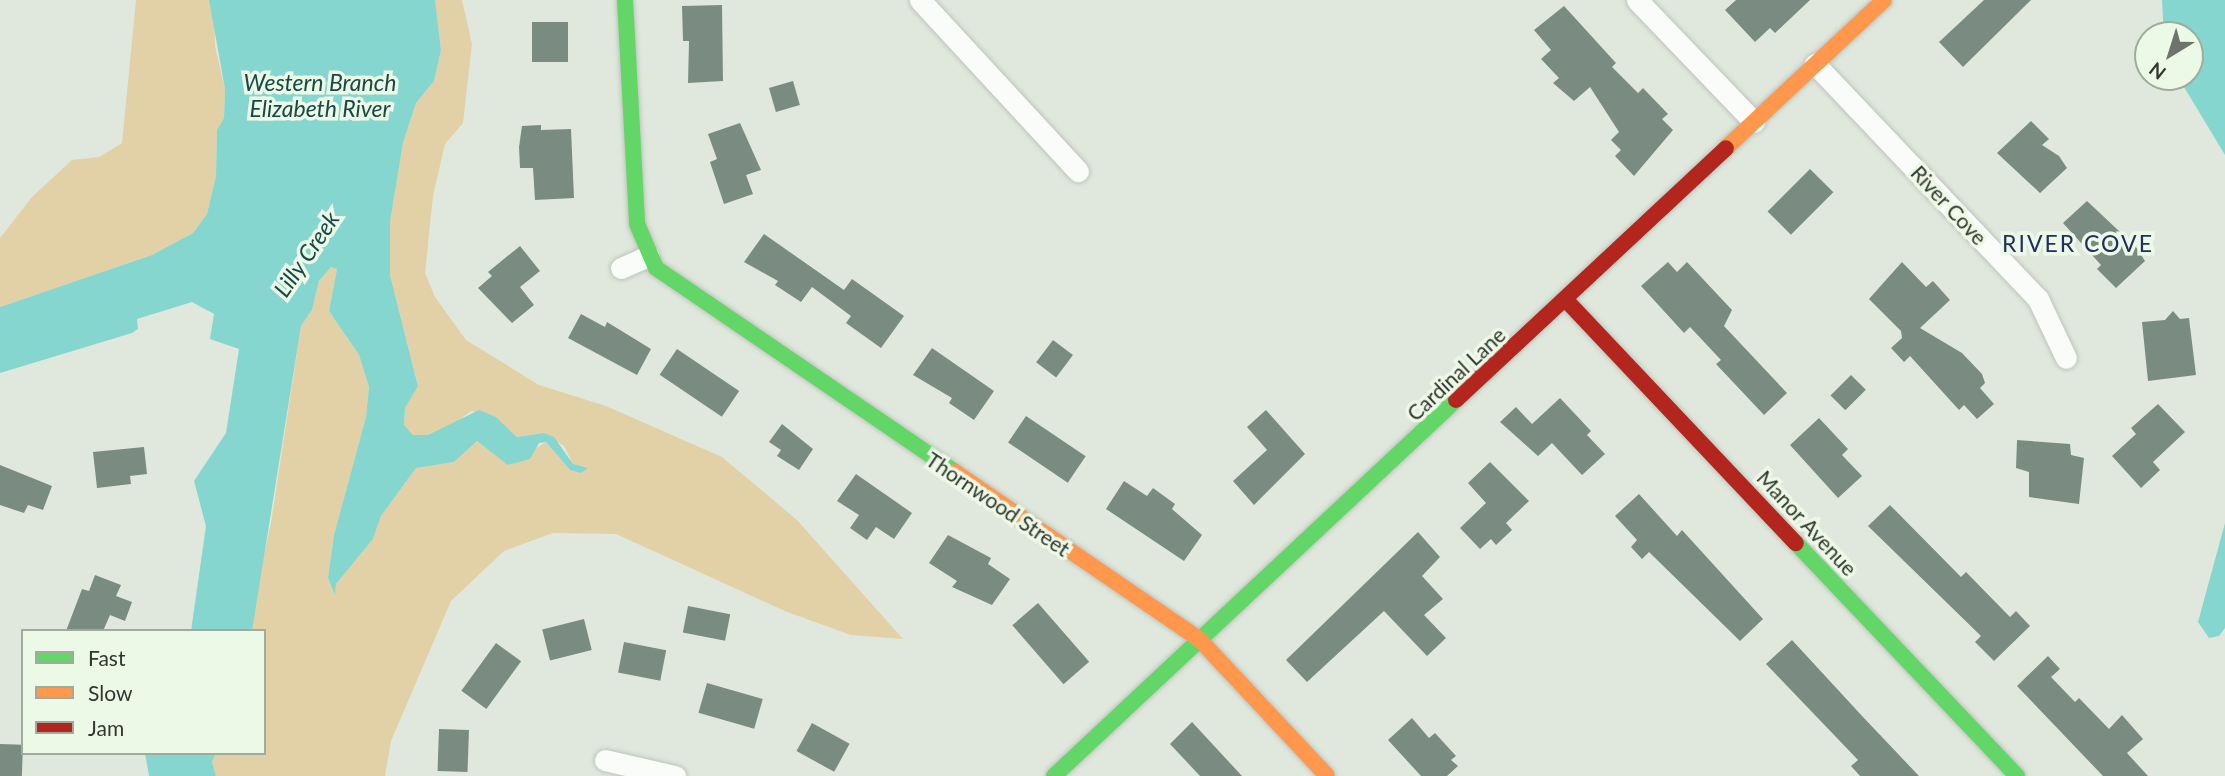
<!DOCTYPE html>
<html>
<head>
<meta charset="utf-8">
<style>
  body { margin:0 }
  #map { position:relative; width:2225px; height:776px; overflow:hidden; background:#e0e8dd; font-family:Lato,sans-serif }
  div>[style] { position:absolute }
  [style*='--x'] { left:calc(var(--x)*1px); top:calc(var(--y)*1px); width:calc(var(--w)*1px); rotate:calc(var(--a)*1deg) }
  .green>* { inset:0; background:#e2d1a6 }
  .water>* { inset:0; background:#84d6cf }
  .building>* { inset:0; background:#7a8c82; transform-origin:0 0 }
  .roads { filter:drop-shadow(0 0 2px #bec4bc) drop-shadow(0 0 2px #bec4bc) }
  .street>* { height:21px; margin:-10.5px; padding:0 10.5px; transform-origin:10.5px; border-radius:10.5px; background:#fafcfa }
  .fast>* { height:16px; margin:-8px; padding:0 8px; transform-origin:8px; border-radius:8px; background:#63d668 }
  .slow>* { height:16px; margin:-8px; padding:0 8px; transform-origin:8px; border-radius:8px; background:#ff974d }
  .jam>* { height:16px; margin:-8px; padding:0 8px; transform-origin:8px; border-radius:8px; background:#b3261e }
  span { translate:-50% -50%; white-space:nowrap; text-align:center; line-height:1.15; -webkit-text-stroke:7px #ecf9e6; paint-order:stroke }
  .street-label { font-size:21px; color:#31362f }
  .water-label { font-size:23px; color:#164947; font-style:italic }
  .neighbourhood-label { font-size:23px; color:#222d65; letter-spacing:2px }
  .legend { position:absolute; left:21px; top:629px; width:245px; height:126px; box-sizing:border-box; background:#ecf9e6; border:2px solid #a1ab9d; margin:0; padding:9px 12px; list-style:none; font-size:21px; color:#31362f }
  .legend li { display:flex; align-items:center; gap:14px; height:35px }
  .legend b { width:35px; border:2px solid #a1ab9d }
  .north { position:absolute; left:2134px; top:21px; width:70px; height:70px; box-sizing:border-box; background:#ecf9e6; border:2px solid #a1ab9d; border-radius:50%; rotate:218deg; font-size:19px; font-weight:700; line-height:28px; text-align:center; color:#31362f }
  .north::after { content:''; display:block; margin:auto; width:24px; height:32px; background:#6e746c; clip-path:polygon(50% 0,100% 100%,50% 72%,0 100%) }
</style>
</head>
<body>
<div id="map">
  <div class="green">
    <i style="clip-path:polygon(136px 0,209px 0,214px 13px,215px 46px,225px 89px,224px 118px,217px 130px,216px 176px,207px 214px,193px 233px,152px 255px,0 307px,0 238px,32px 197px,72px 160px,99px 157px,122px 143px)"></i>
    <i style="clip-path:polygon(435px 0,462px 0,472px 44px,463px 123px,445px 144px,433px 196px,425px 273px,435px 297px,466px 340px,539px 385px,606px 406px,722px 457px,797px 520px,903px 639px,851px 635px,787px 612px,616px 534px,553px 533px,504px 551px,451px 601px,391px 741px,385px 776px,216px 776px,212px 762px,216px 753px,264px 753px,264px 631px,252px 631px,254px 600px,271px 523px,301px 326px,312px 310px,319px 281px,331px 267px,337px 269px,329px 311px,359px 355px,369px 387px,366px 417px,334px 535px,328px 578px,335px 593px,336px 584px,373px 539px,381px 516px,416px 468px,454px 462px,477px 441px,509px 465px,546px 442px,570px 470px,587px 468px,573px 464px,564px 446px,544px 433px,517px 437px,496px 417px,471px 411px,446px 430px,428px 435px,413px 436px,404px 425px,405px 408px,418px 385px,390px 275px,390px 222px,403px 143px,416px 103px,434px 81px,441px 50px)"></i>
  </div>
  <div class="water">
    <i style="clip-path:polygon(209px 0,435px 0,441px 50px,434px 81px,416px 103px,403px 143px,390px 222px,390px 275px,418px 386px,405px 408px,404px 425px,413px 435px,428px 435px,479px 410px,496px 417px,517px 437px,544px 433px,554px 437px,573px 464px,588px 468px,581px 473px,570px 470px,546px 442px,539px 443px,530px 459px,508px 465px,477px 441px,454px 462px,416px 468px,381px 516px,373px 539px,336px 584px,335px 595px,328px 578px,334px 535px,366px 417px,369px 387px,359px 355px,329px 311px,337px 269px,331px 267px,319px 281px,312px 310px,301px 326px,252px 631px,191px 631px,206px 526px,194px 481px,226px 433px,239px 349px,210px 339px,214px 314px,192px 302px,137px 319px,138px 329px,132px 333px,0 373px,0 307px,152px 255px,193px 233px,207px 214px,216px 176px,217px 130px,224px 118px,225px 89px)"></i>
    <i style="clip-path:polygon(2162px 0,2225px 0,2225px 155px,2178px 77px,2190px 77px,2190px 35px,2164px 35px)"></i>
    <i style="clip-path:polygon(2225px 523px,2225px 628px,2219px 636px,2209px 638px,2198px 622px)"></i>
    <i style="clip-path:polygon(145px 753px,216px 753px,212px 762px,216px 776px,149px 776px)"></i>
  </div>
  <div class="building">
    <i style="clip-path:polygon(1736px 0,1810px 0,1775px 33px,1770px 28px,1755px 42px,1725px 10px)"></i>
    <i style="clip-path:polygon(1984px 0,2031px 0,1963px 67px,1939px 42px)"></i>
    <i style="clip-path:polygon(722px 5px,723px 81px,688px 83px,689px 41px,683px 41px,682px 6px)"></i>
    <i style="clip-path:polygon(1564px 6px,1616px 63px,1612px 67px,1638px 93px,1643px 88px,1668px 114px,1662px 119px,1673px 130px,1634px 176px,1615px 156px,1621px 150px,1611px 140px,1619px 132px,1590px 87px,1574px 101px,1553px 83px,1559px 78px,1541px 59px,1551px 50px,1534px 30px)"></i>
    <i style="left:532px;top:22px;width:36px;height:40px"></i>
    <i style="left:793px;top:81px;width:25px;height:25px;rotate:74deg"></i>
    <i style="clip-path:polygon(2031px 121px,2049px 139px,2042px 145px,2059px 156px,2067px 168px,2040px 193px,1997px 153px)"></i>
    <i style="clip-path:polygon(740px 123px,761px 170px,746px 175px,753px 194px,724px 204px,710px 162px,717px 159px,708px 134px)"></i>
    <i style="clip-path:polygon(541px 125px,541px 130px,571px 129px,574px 198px,535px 200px,533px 168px,520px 168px,519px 147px,522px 126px)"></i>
    <i style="left:1810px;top:169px;width:33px;height:60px;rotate:45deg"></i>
    <i style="clip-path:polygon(2087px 201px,2136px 247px,2145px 261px,2116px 288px,2097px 269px,2101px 265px,2063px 223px)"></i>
    <i style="clip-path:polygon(764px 234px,844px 290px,852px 279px,904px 316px,881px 348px,846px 323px,851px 316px,812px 287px,801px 302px,775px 285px,778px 281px,744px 262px)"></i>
    <i style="clip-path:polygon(520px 246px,540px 271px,520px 287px,534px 305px,512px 323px,478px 288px,492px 276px,488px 272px)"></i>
    <i style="clip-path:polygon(1668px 262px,1677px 272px,1687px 262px,1732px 310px,1724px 326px,1787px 393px,1764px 415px,1716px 364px,1721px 360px,1690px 327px,1684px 333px,1641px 286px)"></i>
    <i style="clip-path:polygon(1902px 262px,1926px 287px,1933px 281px,1950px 300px,1920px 328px,1962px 353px,1982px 374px,1985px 383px,1980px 388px,1994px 404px,1977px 419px,1964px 405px,1959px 410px,1910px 356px,1904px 362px,1891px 348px,1902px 338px,1901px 331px,1869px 299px)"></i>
    <i style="clip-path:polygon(2173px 311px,2180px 319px,2189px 318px,2196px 375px,2148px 381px,2142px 322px,2165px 320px)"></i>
    <i style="clip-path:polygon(581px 314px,605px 327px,607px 322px,651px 349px,637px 375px,568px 338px)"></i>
    <i style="left:1053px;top:340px;width:25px;height:28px;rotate:37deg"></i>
    <i style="clip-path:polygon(932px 348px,994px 391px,974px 420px,949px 403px,952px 398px,913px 375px)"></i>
    <i style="left:677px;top:349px;width:75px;height:31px;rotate:34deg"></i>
    <i style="left:1851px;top:375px;width:21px;height:29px;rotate:45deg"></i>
    <i style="clip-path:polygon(1560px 398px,1591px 431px,1587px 435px,1605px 454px,1582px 475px,1552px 443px,1538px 456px,1500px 422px,1516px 407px,1532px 424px)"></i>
    <i style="clip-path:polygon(2158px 404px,2185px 432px,2153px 462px,2160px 470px,2141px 488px,2112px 456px,2136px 434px,2131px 428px)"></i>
    <i style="clip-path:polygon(1266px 410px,1305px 454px,1254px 505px,1233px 481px,1267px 450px,1247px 427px)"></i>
    <i style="left:1026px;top:416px;width:72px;height:32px;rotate:34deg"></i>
    <i style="clip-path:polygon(1819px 418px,1848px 449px,1842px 455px,1862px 476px,1838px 498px,1790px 445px)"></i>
    <i style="clip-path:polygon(782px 424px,813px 449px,799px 470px,777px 456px,781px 450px,769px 442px)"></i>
    <i style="clip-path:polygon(2017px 440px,2070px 444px,2071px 455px,2084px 458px,2079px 504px,2029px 497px,2029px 472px,2016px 468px)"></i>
    <i style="clip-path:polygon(144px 447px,147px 474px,130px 476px,131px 484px,97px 488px,93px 452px)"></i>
    <i style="clip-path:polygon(1490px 462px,1529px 501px,1506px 523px,1512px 530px,1496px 545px,1491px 539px,1480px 549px,1460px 528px,1486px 503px,1468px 483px)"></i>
    <i style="clip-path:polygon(0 465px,52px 486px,43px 510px,28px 505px,24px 513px,0 505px)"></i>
    <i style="clip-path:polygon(856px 474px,912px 513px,894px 539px,876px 527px,867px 540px,850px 528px,859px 515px,837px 501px)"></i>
    <i style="clip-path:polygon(1124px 481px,1147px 496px,1153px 488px,1175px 504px,1172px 509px,1202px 535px,1184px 561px,1106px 509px)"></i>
    <i style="clip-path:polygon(1639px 494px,1677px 536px,1682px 530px,1763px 619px,1740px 641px,1649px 552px,1642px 559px,1631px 547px,1637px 540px,1615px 516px)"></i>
    <i style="clip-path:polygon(1890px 505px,1961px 577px,1966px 572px,2010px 617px,2016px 611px,2030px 626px,1994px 661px,1975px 642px,1981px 636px,1868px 526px)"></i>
    <i style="clip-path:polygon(1418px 532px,1440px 557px,1422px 576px,1443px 599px,1424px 615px,1446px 638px,1427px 656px,1384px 611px,1307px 682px,1286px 660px)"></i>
    <i style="clip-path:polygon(948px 535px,991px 558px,988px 564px,1010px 579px,992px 605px,952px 587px,957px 581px,929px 563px)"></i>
    <i style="clip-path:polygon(95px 575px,121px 585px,116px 596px,132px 602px,125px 621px,110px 615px,103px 631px,66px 631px,82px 589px,89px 591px)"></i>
    <i style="left:1038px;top:603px;width:78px;height:34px;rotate:49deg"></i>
    <i style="left:688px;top:606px;width:43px;height:27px;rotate:11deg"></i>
    <i style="left:584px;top:619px;width:32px;height:43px;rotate:76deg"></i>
    <i style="clip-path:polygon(1792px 640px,1863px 717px,1919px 776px,1860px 776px,1851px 766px,1858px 760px,1766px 664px)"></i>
    <i style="left:624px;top:642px;width:43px;height:31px;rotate:11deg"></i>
    <i style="left:496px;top:643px;width:31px;height:59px;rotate:36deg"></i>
    <i style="clip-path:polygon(2048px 656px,2060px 669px,2051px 677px,2075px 702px,2079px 698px,2109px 729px,2122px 715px,2143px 739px,2127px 753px,2148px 776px,2103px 776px,2017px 686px)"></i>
    <i style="left:707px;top:683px;width:58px;height:31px;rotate:16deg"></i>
    <i style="clip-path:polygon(1412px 718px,1429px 738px,1435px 733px,1456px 756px,1451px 760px,1458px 766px,1447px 776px,1421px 776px,1388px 740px)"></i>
    <i style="clip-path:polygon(1192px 722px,1242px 776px,1200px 776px,1170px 744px)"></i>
    <i style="left:812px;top:723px;width:43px;height:32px;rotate:29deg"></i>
    <i style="left:439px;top:729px;width:30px;height:42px;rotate:2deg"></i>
    <i style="left:0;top:744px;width:23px;height:32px;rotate:2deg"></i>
  </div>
  <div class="roads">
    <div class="street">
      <i style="--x:920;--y:0;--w:233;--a:47.3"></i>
      <i style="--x:1637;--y:0;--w:169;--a:46.2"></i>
      <i style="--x:1815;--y:64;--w:324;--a:46.5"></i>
      <i style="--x:2038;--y:299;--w:65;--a:64.6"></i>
      <i style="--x:621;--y:268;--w:30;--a:-24"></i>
      <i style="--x:605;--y:760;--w:72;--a:12.9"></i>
    </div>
    <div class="fast">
      <i style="--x:625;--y:0;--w:224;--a:86.9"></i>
      <i style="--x:637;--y:224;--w:48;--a:66.6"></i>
      <i style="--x:656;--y:268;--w:362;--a:34.3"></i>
      <i style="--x:1796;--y:543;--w:321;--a:46.5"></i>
      <i style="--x:1054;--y:776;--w:550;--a:-43.09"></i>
    </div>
    <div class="slow">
      <i style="--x:1726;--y:148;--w:216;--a:-43.1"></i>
      <i style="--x:955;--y:472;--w:296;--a:34.4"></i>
      <i style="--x:1199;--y:639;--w:187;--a:46.9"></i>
    </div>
    <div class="jam">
      <i style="--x:1565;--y:299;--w:336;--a:46.6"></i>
      <i style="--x:1456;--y:400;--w:369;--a:-43"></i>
    </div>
  </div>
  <div class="street-label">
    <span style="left:1949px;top:205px;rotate:47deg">River Cove</span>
    <span style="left:1456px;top:374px;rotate:-43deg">Cardinal Lane</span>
    <span style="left:998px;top:504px;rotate:34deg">Thornwood Street</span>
    <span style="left:1807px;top:523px;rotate:47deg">Manor Avenue</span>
  </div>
  <div class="water-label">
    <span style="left:320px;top:95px">Western Branch<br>Elizabeth River</span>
    <span style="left:306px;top:254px;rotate:-56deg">Lilly Creek</span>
  </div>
  <div class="neighbourhood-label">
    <span style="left:2078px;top:243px">RIVER COVE</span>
  </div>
  <ul class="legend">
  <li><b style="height:9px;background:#63d668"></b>Fast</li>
  <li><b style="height:9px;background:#ff974d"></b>Slow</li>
  <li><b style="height:9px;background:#b3261e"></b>Jam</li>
  </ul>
  <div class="north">N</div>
</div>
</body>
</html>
